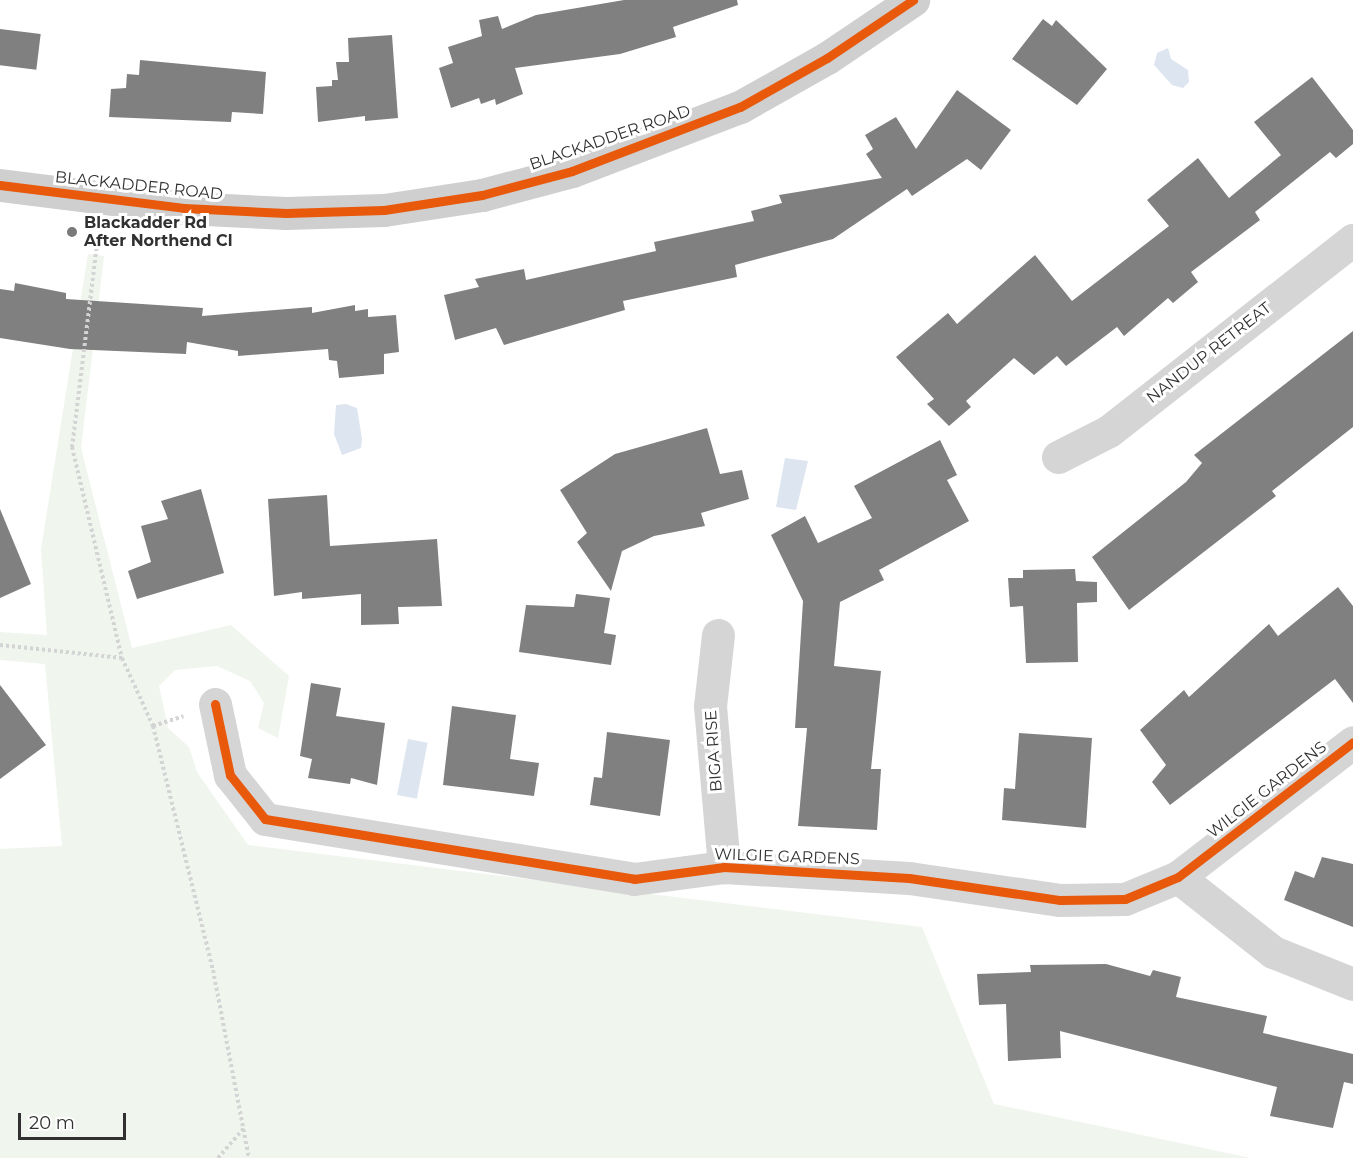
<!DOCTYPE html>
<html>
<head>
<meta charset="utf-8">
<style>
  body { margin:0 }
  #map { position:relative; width:1353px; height:1158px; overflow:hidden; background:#fff; font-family:Montserrat,sans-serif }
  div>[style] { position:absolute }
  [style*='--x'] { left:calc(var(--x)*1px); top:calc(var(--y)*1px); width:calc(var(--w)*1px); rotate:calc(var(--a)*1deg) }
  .green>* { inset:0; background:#f0f5ee }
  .water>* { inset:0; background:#dde5f0; transform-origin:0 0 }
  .building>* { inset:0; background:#808080; transform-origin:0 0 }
  .path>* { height:4px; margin-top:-2px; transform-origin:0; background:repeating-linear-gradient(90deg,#d4d4d4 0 3px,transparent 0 6px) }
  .street>* { height:33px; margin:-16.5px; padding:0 16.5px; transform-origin:16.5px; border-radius:16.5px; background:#d5d5d5 }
  .secondary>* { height:33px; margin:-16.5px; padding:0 16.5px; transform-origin:16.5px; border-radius:16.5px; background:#cfcfcf }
  .cycleway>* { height:9px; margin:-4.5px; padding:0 4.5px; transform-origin:4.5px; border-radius:4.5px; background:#e8590c }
  .dots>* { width:16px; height:16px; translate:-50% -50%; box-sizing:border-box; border:3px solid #fff; border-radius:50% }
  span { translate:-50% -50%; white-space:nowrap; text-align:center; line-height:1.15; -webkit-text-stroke:6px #fff; paint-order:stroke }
  .street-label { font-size:16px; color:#313131 }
  .poi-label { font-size:16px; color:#313131; font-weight:700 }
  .left { translate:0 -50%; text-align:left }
  .scale { position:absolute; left:18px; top:1113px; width:108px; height:27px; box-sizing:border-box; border:3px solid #313131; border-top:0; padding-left:8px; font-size:18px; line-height:21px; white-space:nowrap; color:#313131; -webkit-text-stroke:4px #fff; paint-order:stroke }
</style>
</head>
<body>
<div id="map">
  <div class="green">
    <i style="clip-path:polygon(88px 254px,104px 256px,81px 448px,132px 648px,231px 625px,289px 676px,278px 738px,258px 728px,264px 703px,250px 681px,217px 666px,175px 670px,159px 686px,168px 728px,189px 747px,197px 772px,248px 845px,922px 927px,994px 1104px,1251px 1158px,0 1158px,0 849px,62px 846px,45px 664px,0 660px,0 632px,47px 635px,41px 549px)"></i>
  </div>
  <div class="water">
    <i style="clip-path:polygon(1168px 48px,1171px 59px,1188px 70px,1189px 82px,1183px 88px,1172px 85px,1154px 65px,1157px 53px)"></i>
    <i style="clip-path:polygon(346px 404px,357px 408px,362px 439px,361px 448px,342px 455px,334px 434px,336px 405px)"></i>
    <i style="clip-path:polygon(785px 458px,808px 461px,796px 510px,776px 507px)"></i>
    <i style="left:408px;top:739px;width:20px;height:57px;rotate:11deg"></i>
  </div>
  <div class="building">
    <i style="clip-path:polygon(624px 0,737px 0,738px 5px,673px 27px,676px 37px,620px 54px,515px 68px,523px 94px,496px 105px,495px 99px,481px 104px,479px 98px,451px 108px,439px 68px,453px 63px,448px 47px,482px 36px,479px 20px,498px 16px,502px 29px,536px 15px)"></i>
    <i style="clip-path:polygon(1043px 19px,1052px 26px,1056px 20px,1107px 69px,1077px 105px,1012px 59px)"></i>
    <i style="left:0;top:29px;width:41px;height:36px;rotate:7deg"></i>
    <i style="clip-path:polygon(392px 35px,398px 118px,365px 121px,365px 116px,318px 122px,316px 87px,332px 86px,332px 80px,338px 80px,336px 62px,349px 62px,348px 38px)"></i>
    <i style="clip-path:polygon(140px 60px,266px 72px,263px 114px,232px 112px,231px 122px,109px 117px,111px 89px,126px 88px,127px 74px,139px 75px)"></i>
    <i style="clip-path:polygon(1312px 77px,1353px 130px,1353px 144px,1336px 158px,1330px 152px,1255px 212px,1260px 220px,1191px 272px,1198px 282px,1173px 303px,1168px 298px,1124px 336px,1117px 327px,1066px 366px,1057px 356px,1034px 375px,1014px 358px,966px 401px,971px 407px,949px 426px,927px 404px,934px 399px,896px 357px,948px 313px,957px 324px,1035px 255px,1072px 301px,1169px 226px,1147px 200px,1198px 158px,1229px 198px,1281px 155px,1254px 122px)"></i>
    <i style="clip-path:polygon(957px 90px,1011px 130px,981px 170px,967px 159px,912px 196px,907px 189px,833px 239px,735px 265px,737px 277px,623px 301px,625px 310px,504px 345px,496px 328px,455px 340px,444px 295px,479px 287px,475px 279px,524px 269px,526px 280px,656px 251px,654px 242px,754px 221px,751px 211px,782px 203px,779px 195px,882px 178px,866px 154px,873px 149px,865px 135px,896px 117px,916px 149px)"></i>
    <i style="clip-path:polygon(15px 283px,66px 293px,66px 299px,203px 308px,202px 316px,312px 307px,312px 313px,355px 305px,355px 311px,368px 309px,368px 317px,396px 315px,399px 352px,384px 354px,384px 374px,339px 378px,337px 361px,329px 360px,328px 349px,238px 356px,238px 351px,187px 342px,186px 354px,70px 349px,0 338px,0 289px,14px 291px)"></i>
    <i style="clip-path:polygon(1353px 331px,1353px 427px,1272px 491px,1276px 496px,1129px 610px,1092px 557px,1186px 482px,1202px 463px,1194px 455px)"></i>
    <i style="clip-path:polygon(707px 428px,720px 474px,742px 470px,749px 499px,701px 513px,705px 526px,654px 536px,622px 551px,611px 591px,577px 542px,587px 533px,560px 490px,615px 454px)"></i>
    <i style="clip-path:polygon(940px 440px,957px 475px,947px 480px,969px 521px,879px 570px,884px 580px,840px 602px,834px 666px,881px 671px,871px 769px,881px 769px,877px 830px,798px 826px,807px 728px,795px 728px,803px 601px,771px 535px,805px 516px,818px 543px,872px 518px,854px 486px)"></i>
    <i style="clip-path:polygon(201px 489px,224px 573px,137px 599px,128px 571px,151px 562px,141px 526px,168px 519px,161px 501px)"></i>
    <i style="clip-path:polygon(327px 495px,330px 546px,437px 539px,442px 606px,398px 607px,399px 624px,361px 625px,361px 594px,302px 599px,302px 592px,274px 596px,268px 499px)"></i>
    <i style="clip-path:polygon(0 509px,31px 584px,0 598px)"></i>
    <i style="clip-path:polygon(1075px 569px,1076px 581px,1097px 582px,1097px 602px,1077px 603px,1078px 662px,1026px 663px,1023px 606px,1010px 607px,1008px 578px,1023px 578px,1023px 570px)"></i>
    <i style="clip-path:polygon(1338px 587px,1353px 606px,1353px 703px,1335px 679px,1170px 805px,1152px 782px,1166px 765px,1140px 730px,1184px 690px,1189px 697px,1269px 624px,1278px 636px)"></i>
    <i style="clip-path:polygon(576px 594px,610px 598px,604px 633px,616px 635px,611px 665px,519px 652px,526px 605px,574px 607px)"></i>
    <i style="clip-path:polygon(311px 683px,341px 688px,336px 716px,385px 723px,377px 785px,351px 778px,350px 784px,308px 778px,312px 759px,300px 756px)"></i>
    <i style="clip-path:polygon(0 685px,46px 745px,0 779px)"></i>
    <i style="clip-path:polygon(452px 706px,516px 715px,510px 759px,539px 763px,534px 796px,443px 785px)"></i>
    <i style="clip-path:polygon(607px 732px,670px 740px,660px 816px,590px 805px,594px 777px,602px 778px)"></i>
    <i style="clip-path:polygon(1019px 733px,1092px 738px,1086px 828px,1002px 820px,1004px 788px,1015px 789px)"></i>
    <i style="clip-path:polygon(1322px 857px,1353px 864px,1353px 927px,1284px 900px,1295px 871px,1314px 878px)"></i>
    <i style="clip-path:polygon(1106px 964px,1150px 976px,1153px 970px,1181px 977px,1176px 997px,1267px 1016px,1263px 1033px,1353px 1054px,1353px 1084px,1344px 1082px,1333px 1128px,1270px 1116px,1277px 1087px,1060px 1031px,1061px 1058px,1008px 1061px,1006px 1004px,979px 1005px,977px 974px,1031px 972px,1030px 965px)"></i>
  </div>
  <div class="path">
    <i style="--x:98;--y:236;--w:213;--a:97"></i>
    <i style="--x:72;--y:447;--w:217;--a:76.7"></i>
    <i style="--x:122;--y:658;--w:75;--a:65.5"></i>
    <i style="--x:153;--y:726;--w:251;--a:76.2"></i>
    <i style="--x:213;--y:970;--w:191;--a:79.2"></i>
    <i style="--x:0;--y:645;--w:123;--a:6.1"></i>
    <i style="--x:153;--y:726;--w:32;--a:-18"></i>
    <i style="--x:218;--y:1158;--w:40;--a:-49"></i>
  </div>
  <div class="street">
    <i style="--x:1058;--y:457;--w:57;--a:-27"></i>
    <i style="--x:1109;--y:431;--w:310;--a:-38.1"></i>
    <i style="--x:718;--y:635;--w:71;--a:96.4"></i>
    <i style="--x:710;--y:706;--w:162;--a:85"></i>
    <i style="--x:215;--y:704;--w:73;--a:78.1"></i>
    <i style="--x:230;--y:775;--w:56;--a:51.5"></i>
    <i style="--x:265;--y:819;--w:374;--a:9.2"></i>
    <i style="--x:634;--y:879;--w:91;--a:-7.6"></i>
    <i style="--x:724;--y:867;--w:185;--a:3.4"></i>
    <i style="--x:909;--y:878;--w:153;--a:8.3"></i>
    <i style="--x:1060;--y:900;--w:65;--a:-0.9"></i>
    <i style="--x:1125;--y:899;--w:57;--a:-22.5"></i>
    <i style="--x:1178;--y:877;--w:221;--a:-37.6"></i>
    <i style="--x:1178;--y:877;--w:121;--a:38.3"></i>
    <i style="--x:1273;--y:952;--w:86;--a:21.8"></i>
  </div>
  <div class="secondary">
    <i style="--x:0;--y:185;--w:185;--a:7.1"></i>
    <i style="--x:184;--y:208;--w:102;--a:2.8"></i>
    <i style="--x:286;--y:213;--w:98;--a:-1.8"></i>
    <i style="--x:384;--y:210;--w:99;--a:-8.7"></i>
    <i style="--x:482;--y:195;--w:93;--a:-14.9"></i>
    <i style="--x:572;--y:171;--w:180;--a:-20.9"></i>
    <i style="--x:740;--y:107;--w:100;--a:-29.4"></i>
    <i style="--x:827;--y:58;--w:104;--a:-34"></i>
  </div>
  <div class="cycleway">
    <i style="--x:0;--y:185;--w:185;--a:7.1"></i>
    <i style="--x:184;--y:208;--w:102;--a:2.8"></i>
    <i style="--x:286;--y:213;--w:98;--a:-1.8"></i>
    <i style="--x:384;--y:210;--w:99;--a:-8.7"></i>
    <i style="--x:482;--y:195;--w:93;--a:-14.9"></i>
    <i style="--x:572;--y:171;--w:180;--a:-20.9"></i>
    <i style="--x:740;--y:107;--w:100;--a:-29.4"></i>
    <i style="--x:827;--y:58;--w:104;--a:-34"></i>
    <i style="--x:215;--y:704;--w:73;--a:78.1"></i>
    <i style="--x:230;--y:775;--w:56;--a:51.5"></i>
    <i style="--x:265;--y:819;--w:374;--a:9.2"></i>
    <i style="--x:634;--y:879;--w:91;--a:-7.6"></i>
    <i style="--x:724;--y:867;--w:185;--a:3.4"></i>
    <i style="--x:909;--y:878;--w:153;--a:8.3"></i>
    <i style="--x:1060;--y:900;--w:65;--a:-0.9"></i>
    <i style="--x:1125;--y:899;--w:57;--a:-22.5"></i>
    <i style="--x:1178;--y:877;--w:221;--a:-37.6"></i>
  </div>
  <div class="dots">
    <i style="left:72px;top:232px;background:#797979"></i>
  </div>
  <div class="street-label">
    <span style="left:610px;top:138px;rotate:-19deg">BLACKADDER ROAD</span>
    <span style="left:139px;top:186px;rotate:6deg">BLACKADDER ROAD</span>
    <span style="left:1209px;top:353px;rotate:-38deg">NANDUP RETREAT</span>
    <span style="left:714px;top:751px;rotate:-94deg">BIGA RISE</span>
    <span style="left:1267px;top:790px;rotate:-38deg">WILGIE GARDENS</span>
    <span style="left:787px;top:857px;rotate:2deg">WILGIE GARDENS</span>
  </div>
  <div class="poi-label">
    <span class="left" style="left:84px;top:232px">Blackadder Rd<br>After Northend Cl</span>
  </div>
  <div class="scale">20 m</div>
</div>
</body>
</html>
